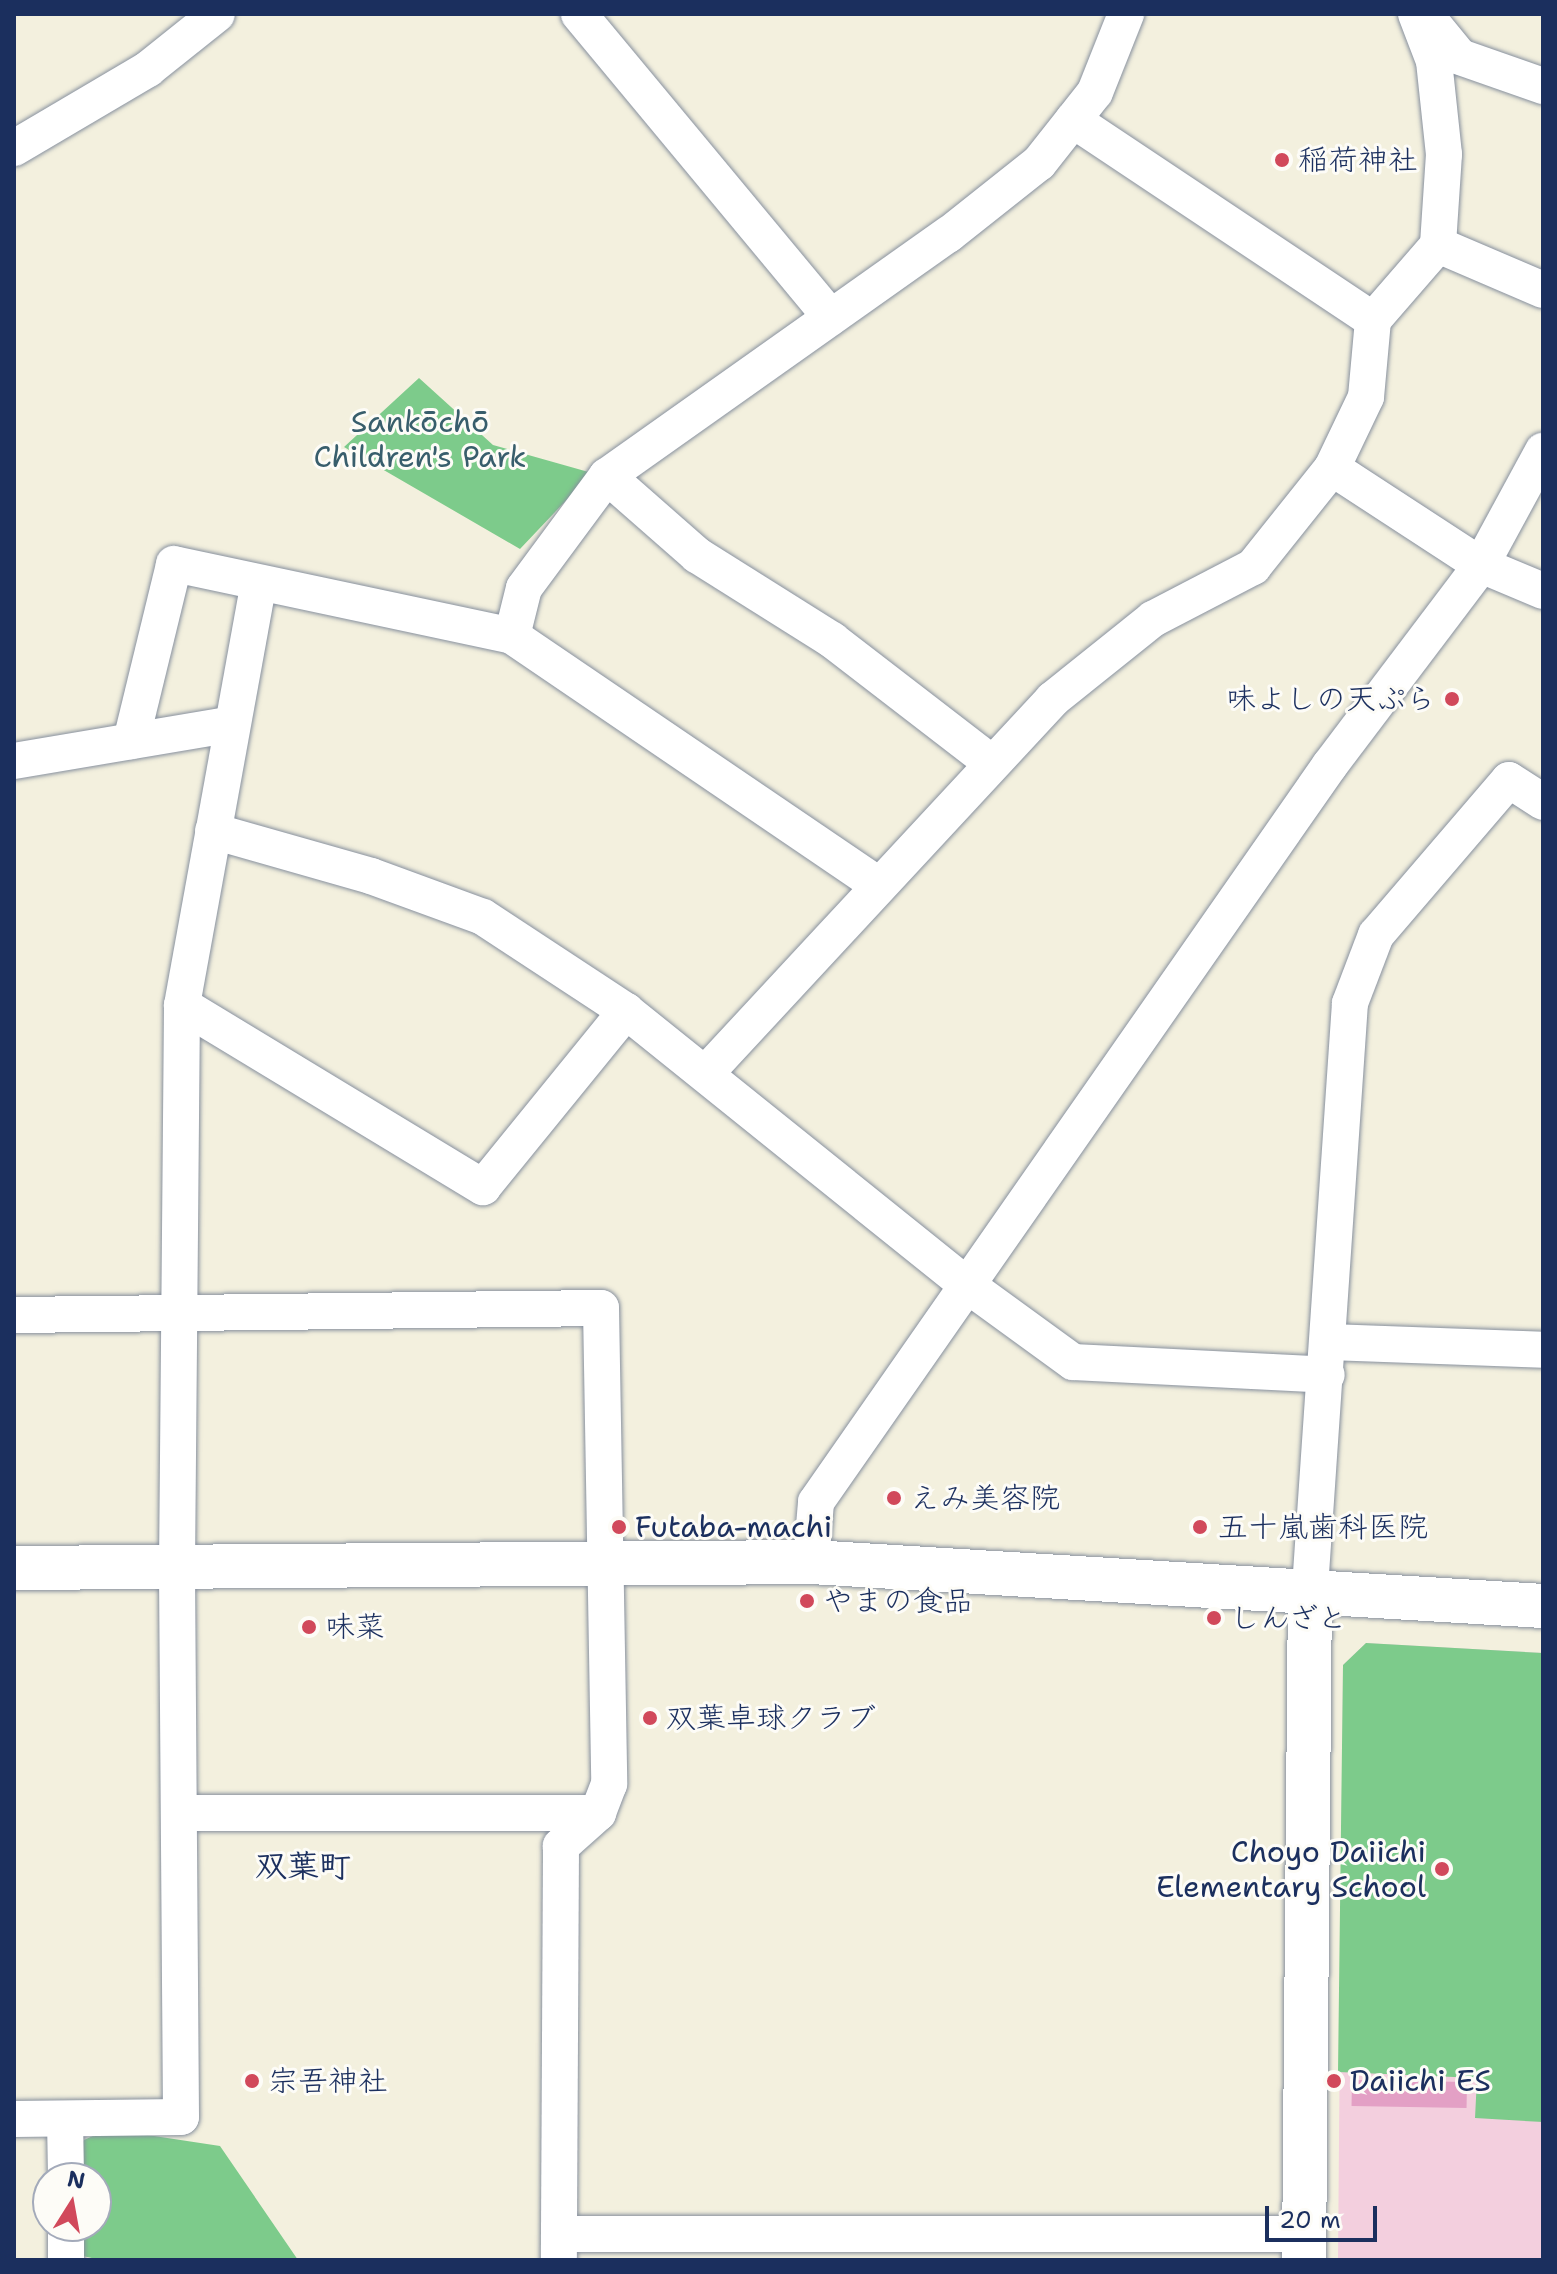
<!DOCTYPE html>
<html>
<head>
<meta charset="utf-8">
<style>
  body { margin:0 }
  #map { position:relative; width:1557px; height:2274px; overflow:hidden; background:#f3f0de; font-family:"Shantell Sans","Klee One",sans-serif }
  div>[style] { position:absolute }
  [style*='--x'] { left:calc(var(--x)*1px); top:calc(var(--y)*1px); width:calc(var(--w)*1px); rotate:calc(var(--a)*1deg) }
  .built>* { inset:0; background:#f3cfde }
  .green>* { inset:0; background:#7dcb8b }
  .building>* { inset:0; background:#e3a0c5; transform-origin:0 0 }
  .roads { filter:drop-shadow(0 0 2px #87909e) drop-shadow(0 0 2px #87909e) }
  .minor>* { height:36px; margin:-18px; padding:0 18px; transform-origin:18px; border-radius:18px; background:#fff }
  .tertiary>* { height:44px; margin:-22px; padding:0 22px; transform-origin:22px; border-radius:22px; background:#fff }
  .dots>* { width:22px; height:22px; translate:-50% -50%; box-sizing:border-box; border:4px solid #fdfcf7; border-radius:50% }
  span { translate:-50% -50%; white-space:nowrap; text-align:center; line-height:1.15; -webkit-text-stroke:6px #fdfcf7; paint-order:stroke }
  .poi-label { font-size:30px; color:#1b2f5e }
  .left { translate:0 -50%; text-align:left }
  .right { translate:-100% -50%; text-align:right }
  .park-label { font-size:30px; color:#385e6c }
  .neighbourhood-label { font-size:32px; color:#1b2f5e; font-weight:700 }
  .frame { position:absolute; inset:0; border:16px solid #1b2f5e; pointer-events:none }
  .north { position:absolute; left:32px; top:2162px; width:80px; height:80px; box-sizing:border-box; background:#fdfcf7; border:2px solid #a3aaba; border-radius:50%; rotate:11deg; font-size:22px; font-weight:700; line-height:32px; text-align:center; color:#1b2f5e }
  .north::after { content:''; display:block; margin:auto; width:28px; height:36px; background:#d1495b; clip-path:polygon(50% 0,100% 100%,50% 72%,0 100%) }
  .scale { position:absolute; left:1265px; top:2206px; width:112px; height:36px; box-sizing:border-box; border:4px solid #1b2f5e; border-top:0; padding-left:10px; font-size:24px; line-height:28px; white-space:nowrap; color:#1b2f5e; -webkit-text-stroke:6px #fdfcf7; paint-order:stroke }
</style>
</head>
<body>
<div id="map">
  <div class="built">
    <i style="clip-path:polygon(1366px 1643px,1543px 1653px,1543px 2260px,1338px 2260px,1343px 1665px)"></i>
  </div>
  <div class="green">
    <i style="clip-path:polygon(419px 378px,493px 445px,592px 473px,520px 549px,344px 447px)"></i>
    <i style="clip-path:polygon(1366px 1643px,1543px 1653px,1543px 2122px,1475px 2118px,1477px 2078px,1338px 2072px,1343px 1665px)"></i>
    <i style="clip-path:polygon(108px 2129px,220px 2146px,298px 2260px,101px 2260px,78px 2255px,77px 2226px,96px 2226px,96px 2178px,77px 2178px,76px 2155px,84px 2140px)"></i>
  </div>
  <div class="building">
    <i style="left:1352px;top:2080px;width:115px;height:26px;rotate:1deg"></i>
  </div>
  <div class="roads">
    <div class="minor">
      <i style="--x:579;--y:14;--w:394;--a:50.3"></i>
      <i style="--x:1416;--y:14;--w:50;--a:69"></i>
      <i style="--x:1434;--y:61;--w:94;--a:83.9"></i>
      <i style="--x:1444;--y:154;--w:91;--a:93.8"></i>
      <i style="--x:1428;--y:18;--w:50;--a:50.6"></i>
      <i style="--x:1460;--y:57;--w:88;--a:19.3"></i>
      <i style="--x:1073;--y:120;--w:361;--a:33.7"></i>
      <i style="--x:14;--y:148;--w:156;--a:-30.5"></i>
      <i style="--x:148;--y:69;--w:88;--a:-38.6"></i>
      <i style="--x:1332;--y:468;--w:178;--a:33.1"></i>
      <i style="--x:1481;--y:565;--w:67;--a:22.8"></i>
      <i style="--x:607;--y:476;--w:120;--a:41.3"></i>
      <i style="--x:697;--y:555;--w:160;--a:32.2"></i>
      <i style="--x:832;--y:640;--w:202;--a:37.6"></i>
      <i style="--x:512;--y:636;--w:49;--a:-76"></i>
      <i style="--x:524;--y:588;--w:139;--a:-53.5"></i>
      <i style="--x:607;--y:476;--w:418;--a:-35.3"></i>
      <i style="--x:948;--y:235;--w:116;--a:-38.4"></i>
      <i style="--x:1039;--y:163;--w:90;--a:-51.7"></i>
      <i style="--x:1095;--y:92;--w:84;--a:-68.3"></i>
      <i style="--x:131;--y:741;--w:182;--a:-76.3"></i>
      <i style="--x:174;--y:564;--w:346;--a:12"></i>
      <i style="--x:512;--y:636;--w:441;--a:34.2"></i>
      <i style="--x:14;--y:761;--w:221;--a:-9.6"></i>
      <i style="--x:213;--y:831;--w:164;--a:15.9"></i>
      <i style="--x:371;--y:876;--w:119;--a:20.1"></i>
      <i style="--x:483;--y:917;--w:171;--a:33.3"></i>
      <i style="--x:626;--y:1011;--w:437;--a:38.8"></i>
      <i style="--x:967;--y:1285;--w:131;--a:36"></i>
      <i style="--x:1073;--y:1362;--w:254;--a:2.9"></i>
      <i style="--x:182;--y:1005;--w:352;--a:31.2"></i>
      <i style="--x:483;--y:1187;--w:227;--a:-50.9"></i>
      <i style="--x:706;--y:1073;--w:510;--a:-47.14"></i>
      <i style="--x:1053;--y:699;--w:128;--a:-38.7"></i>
      <i style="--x:1153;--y:619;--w:113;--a:-27.5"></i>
      <i style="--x:1253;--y:567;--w:127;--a:-51.4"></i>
      <i style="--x:1332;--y:468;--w:79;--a:-64.4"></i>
      <i style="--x:1366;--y:397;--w:77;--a:-84.8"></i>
      <i style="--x:1373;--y:320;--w:99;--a:-49.1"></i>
      <i style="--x:1438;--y:245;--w:114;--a:23.2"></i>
      <i style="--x:14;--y:1315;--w:587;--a:-0.68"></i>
      <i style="--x:601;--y:1308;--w:476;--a:89"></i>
      <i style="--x:609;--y:1784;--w:31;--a:111"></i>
      <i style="--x:598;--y:1813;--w:50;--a:138.3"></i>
      <i style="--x:561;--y:1846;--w:414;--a:90.3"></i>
      <i style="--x:1329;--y:1342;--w:214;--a:2.1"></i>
      <i style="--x:811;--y:1562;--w:60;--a:-85.2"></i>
      <i style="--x:816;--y:1502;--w:899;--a:-55.11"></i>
      <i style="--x:1330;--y:765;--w:251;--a:-52.9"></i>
      <i style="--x:1481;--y:565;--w:130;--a:-61.5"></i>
      <i style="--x:1310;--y:1588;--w:586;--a:-86.09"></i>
      <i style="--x:1350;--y:1003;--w:73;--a:-69.1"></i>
      <i style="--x:1376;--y:935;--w:204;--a:-49.4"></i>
      <i style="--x:1509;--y:780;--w:40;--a:32.9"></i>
      <i style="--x:179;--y:1813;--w:419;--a:0"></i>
      <i style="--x:14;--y:2119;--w:167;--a:-0.7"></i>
      <i style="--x:181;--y:2117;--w:549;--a:-90.42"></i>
      <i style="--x:177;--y:1568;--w:563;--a:-89.49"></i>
      <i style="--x:182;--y:1005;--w:429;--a:-79.7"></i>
      <i style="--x:65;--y:2119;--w:59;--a:89"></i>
      <i style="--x:66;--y:2226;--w:34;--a:90"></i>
      <i style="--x:559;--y:2234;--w:745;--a:0"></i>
    </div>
    <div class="tertiary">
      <i style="--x:14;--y:1568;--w:797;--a:-0.43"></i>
      <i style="--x:811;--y:1562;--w:733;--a:3.44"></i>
      <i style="--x:1304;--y:2260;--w:672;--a:-89.49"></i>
    </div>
  </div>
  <div class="dots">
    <i style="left:1282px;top:160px;background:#d1495b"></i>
    <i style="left:1452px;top:699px;background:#d1495b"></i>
    <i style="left:894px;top:1498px;background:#d1495b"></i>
    <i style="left:619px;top:1527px;background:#d1495b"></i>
    <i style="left:1200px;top:1527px;background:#d1495b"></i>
    <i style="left:807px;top:1601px;background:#d1495b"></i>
    <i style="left:1214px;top:1618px;background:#d1495b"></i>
    <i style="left:309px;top:1627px;background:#d1495b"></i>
    <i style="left:650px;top:1718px;background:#d1495b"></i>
    <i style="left:1442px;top:1869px;background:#d1495b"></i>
    <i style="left:252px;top:2081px;background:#d1495b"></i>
    <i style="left:1334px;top:2081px;background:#d1495b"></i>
  </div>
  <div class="poi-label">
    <span class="left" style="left:1298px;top:160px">稲荷神社</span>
    <span class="right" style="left:1436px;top:699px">味よしの天ぷら</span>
    <span class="left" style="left:910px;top:1498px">えみ美容院</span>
    <span class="left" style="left:635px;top:1527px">Futaba-machi</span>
    <span class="left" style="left:1218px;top:1527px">五十嵐歯科医院</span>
    <span class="left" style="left:823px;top:1601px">やまの食品</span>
    <span class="left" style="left:1230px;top:1618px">しんざと</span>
    <span class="left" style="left:325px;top:1627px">味菜</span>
    <span class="left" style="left:666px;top:1718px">双葉卓球クラブ</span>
    <span class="right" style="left:1426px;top:1869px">Choyo Daiichi<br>Elementary School</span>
    <span class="left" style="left:268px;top:2081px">宗吾神社</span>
    <span class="left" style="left:1350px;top:2081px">Daiichi ES</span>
  </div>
  <div class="park-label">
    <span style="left:420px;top:439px">Sankōchō<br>Children's Park</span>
  </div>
  <div class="neighbourhood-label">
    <span style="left:303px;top:1866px">双葉町</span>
  </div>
  <div class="frame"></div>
  <div class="north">N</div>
  <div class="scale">20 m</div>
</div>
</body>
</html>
